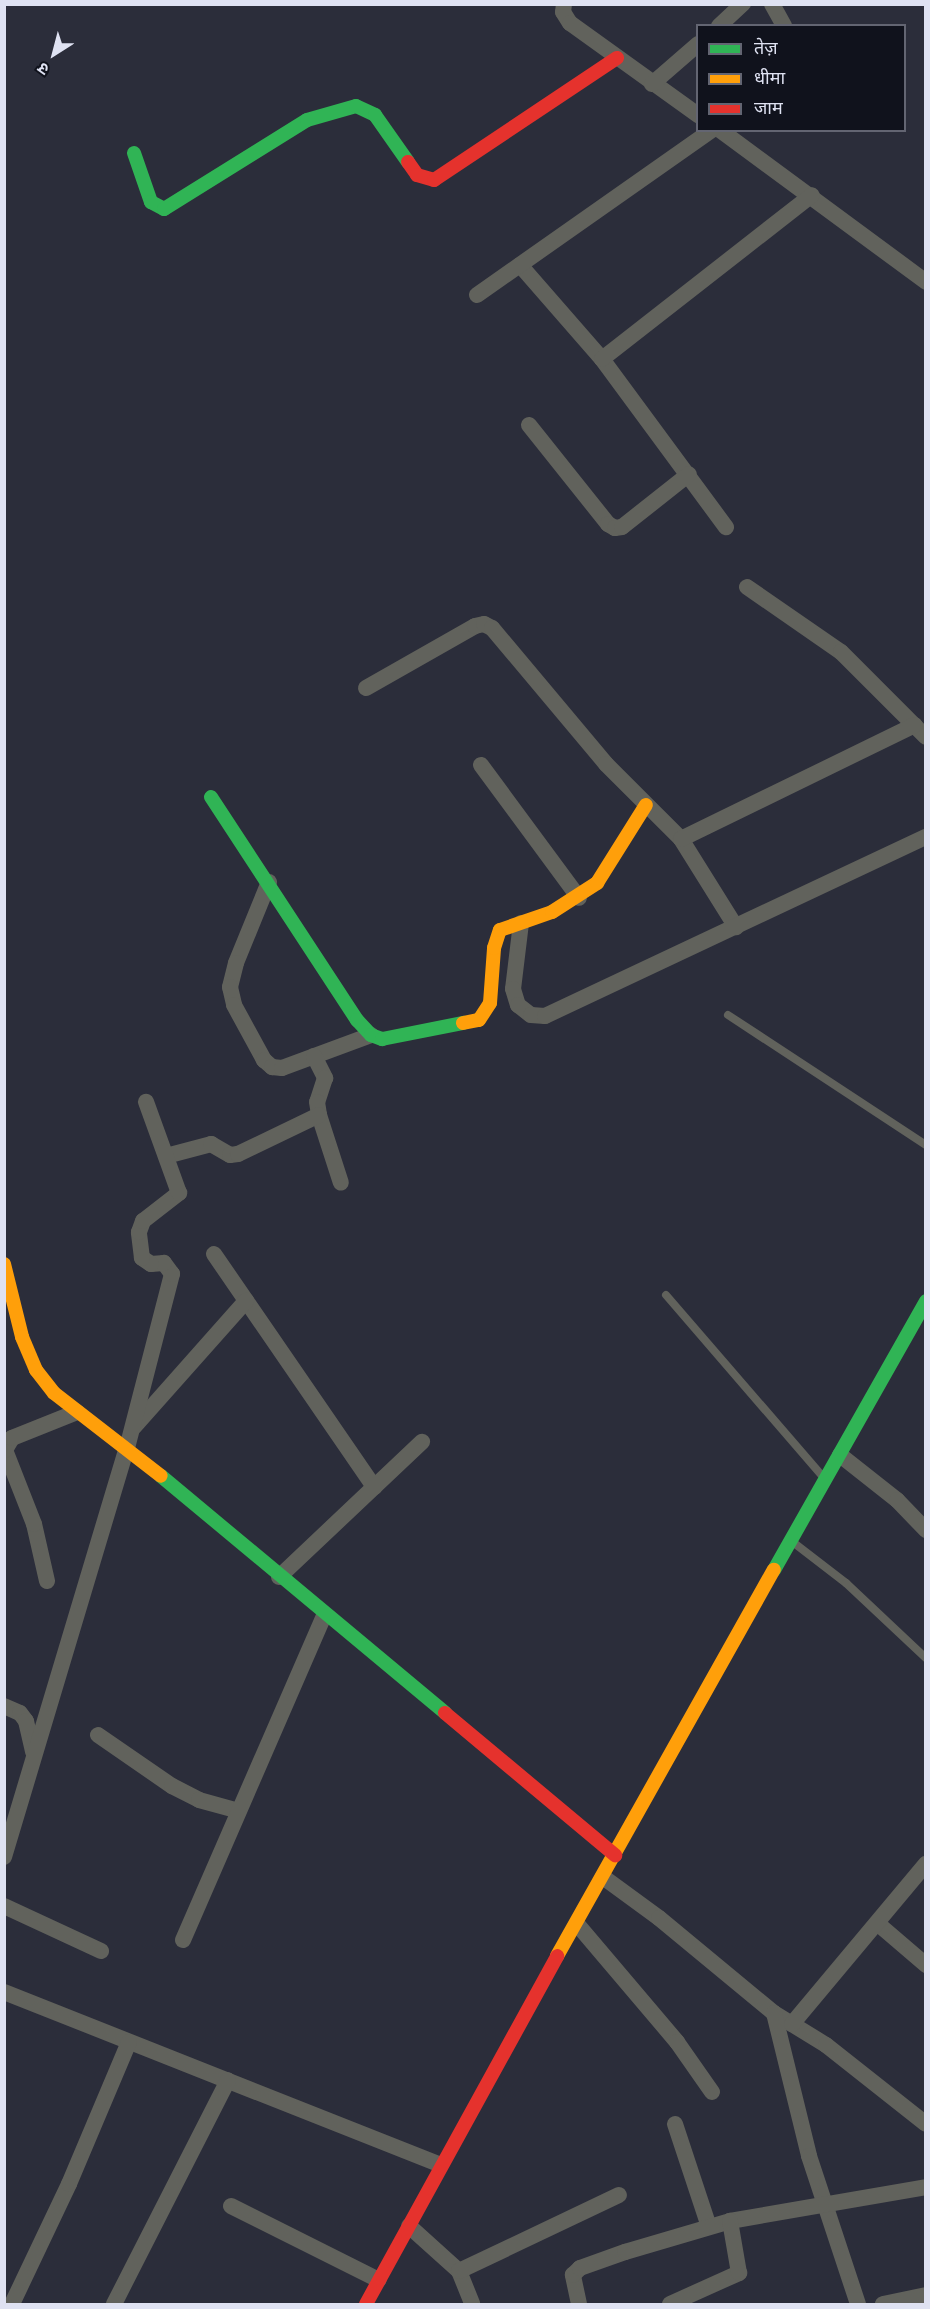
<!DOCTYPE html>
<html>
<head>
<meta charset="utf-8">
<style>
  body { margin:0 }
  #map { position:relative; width:930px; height:2309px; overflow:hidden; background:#2b2d3a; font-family:Figtree,"Noto Sans Devanagari",sans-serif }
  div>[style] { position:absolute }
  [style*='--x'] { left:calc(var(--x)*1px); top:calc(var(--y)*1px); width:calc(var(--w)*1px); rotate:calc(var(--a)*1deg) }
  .lane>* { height:8px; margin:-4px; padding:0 4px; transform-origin:4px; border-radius:4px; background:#61625c }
  .street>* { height:16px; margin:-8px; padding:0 8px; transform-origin:8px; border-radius:8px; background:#61625c }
  .fast>* { height:14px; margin:-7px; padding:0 7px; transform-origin:7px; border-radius:7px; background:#30b455 }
  .slow>* { height:14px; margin:-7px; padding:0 7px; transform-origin:7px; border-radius:7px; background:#ff9f0a }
  .jam>* { height:14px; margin:-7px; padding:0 7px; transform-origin:7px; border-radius:7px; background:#e5322d }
  span { translate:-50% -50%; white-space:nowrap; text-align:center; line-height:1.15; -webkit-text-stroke:4.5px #10121c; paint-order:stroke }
  .frame { position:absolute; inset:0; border:6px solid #dfe2f2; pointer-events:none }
  .legend { position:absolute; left:696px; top:24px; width:210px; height:108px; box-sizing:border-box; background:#10121c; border:2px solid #636572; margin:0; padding:8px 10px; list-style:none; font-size:18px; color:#dfe2f2 }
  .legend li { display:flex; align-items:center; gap:12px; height:30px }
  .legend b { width:30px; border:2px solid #636572 }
  .north { position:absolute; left:24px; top:24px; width:60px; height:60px; -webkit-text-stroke:4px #10121c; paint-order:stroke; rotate:216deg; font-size:16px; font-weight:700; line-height:24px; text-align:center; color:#dfe2f2 }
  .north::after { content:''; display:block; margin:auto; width:21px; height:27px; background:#dfe2f2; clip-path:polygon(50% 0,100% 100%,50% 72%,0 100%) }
</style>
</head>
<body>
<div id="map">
  <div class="lane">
    <i style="--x:728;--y:1015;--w:237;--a:33.3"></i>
    <i style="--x:666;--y:1295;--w:240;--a:49.2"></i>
    <i style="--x:794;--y:1543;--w:66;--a:37.6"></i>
    <i style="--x:846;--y:1583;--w:110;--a:43.2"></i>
  </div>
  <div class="street">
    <i style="--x:564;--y:4;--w:8;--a:97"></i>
    <i style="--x:563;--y:12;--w:13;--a:58"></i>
    <i style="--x:570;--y:23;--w:158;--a:35.7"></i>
    <i style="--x:772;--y:4;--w:25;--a:61"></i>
    <i style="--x:719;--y:26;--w:33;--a:-43"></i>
    <i style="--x:652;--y:84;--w:61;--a:-41"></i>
    <i style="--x:720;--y:130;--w:256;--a:36.4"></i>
    <i style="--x:520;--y:265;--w:125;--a:48.9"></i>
    <i style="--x:602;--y:359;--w:209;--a:53.6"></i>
    <i style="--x:477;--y:295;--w:287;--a:-35.1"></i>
    <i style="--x:602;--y:359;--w:266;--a:-38"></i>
    <i style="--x:529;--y:425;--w:127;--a:51.4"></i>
    <i style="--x:608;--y:524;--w:8;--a:30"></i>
    <i style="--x:615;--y:528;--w:7;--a:-8"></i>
    <i style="--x:622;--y:527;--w:85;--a:-38.3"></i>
    <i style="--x:747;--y:587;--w:114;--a:34.7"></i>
    <i style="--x:841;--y:652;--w:120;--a:45"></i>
    <i style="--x:366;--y:688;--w:125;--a:-29.6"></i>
    <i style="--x:475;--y:626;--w:9;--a:-13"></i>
    <i style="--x:484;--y:624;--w:9;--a:27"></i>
    <i style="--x:492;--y:628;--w:177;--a:50"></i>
    <i style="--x:606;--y:764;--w:106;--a:45"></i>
    <i style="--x:681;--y:839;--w:104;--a:58"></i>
    <i style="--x:481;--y:765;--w:165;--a:53.6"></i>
    <i style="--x:681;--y:839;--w:260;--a:-26"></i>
    <i style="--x:269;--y:882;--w:87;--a:112.2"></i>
    <i style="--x:236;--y:963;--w:25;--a:104"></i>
    <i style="--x:230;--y:987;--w:18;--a:77"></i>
    <i style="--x:234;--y:1005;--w:63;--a:61.4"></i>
    <i style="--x:264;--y:1060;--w:11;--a:41"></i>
    <i style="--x:272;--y:1067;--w:10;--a:6"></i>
    <i style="--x:282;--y:1068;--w:95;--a:-20.3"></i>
    <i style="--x:521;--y:923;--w:66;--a:96.9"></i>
    <i style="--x:513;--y:989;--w:17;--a:73"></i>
    <i style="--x:518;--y:1005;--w:16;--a:38"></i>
    <i style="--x:531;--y:1015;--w:14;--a:4"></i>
    <i style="--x:545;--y:1016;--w:421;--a:-25.2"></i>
    <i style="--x:314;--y:1056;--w:25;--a:63"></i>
    <i style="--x:325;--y:1078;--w:25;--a:108"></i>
    <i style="--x:317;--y:1102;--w:13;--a:81"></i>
    <i style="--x:319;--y:1115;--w:71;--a:72.1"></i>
    <i style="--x:166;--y:1156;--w:47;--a:-14.9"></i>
    <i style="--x:211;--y:1144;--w:22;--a:30"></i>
    <i style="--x:230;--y:1155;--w:8;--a:-7"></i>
    <i style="--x:238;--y:1154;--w:90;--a:-25.7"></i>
    <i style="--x:214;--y:1254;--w:283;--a:55.5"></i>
    <i style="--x:134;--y:1427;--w:169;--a:-48.4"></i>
    <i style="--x:840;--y:1455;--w:73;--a:38.3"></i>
    <i style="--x:897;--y:1500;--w:42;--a:46"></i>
    <i style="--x:279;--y:1577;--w:197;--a:-43.4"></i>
    <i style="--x:47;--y:1581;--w:58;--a:-102.8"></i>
    <i style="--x:34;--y:1524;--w:79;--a:-111.4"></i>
    <i style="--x:5;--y:1450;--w:14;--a:-60"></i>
    <i style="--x:12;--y:1438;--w:70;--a:-21.8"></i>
    <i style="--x:4;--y:1706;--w:17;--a:24"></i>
    <i style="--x:20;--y:1713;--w:10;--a:53"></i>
    <i style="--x:26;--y:1721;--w:32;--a:77"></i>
    <i style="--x:98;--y:1735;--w:90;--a:34.6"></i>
    <i style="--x:172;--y:1786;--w:30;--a:27"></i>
    <i style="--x:199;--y:1800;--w:41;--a:15.4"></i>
    <i style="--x:4;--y:1857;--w:427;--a:-73.3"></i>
    <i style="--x:127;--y:1448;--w:180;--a:-75.5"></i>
    <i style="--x:172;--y:1274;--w:14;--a:-126"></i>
    <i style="--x:164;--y:1263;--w:13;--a:176"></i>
    <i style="--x:151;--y:1264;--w:11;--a:-146"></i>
    <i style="--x:142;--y:1258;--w:26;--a:-97"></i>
    <i style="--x:139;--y:1232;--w:12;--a:-70"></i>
    <i style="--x:143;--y:1221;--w:46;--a:-37.9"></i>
    <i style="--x:179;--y:1193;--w:97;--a:-109.9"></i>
    <i style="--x:603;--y:1877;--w:69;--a:36.2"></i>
    <i style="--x:659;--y:1918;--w:149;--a:39.6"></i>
    <i style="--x:774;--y:2013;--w:61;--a:31.6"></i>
    <i style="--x:826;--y:2045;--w:127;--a:38.3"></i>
    <i style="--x:4;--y:1906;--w:107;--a:24.9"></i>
    <i style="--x:877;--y:1923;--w:65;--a:40.6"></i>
    <i style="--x:577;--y:1924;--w:155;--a:49.7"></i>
    <i style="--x:677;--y:2042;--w:61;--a:55"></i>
    <i style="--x:183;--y:1940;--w:354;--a:-66.5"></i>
    <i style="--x:4;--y:1992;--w:469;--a:21.6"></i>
    <i style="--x:774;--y:2013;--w:147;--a:76.2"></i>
    <i style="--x:809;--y:2156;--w:156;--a:71.7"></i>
    <i style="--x:792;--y:2024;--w:209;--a:-50.1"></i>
    <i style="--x:675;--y:2124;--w:108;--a:71.7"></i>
    <i style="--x:231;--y:2206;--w:165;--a:26.6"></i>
    <i style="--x:409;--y:2226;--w:67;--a:42"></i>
    <i style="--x:459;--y:2271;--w:35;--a:68"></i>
    <i style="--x:459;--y:2271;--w:177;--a:-25.4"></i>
    <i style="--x:12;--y:2304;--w:133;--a:-64.6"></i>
    <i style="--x:69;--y:2184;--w:154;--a:-67.1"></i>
    <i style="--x:114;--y:2304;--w:251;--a:-63"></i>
    <i style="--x:579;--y:2304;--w:30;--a:-102"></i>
    <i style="--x:573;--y:2275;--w:10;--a:-45"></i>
    <i style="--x:580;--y:2268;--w:48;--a:-19.6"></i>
    <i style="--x:625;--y:2252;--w:109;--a:-16.4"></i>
    <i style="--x:730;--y:2221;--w:199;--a:-9.8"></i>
    <i style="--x:670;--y:2304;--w:76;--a:-24.2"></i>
    <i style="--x:739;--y:2273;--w:53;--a:-99.8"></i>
    <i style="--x:883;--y:2304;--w:44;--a:-11.8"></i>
  </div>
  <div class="fast">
    <i style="--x:134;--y:153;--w:52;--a:70.9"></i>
    <i style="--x:151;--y:202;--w:15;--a:28"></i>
    <i style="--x:164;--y:209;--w:168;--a:-31.9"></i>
    <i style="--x:307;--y:120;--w:51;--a:-15.9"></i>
    <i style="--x:356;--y:106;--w:21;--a:25"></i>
    <i style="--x:375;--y:115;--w:57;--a:54.9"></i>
    <i style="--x:211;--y:797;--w:267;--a:56.8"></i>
    <i style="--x:357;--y:1020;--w:21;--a:47"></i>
    <i style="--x:371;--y:1035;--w:12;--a:20"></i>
    <i style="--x:382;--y:1039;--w:83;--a:-11.2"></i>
    <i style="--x:161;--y:1476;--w:370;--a:39.8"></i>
    <i style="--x:774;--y:1570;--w:309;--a:-60.5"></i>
  </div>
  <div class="slow">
    <i style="--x:463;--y:1023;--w:16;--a:-11"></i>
    <i style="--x:479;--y:1020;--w:20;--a:-57"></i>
    <i style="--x:490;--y:1003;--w:55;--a:-85.8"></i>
    <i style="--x:494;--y:948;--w:19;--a:-72"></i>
    <i style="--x:500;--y:930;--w:55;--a:-19.1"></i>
    <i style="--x:552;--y:912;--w:54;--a:-32.8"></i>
    <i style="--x:597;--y:883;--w:92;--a:-57.9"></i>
    <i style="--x:4;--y:1264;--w:75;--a:76.1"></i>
    <i style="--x:22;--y:1337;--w:36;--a:67"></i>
    <i style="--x:36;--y:1370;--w:29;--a:52"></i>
    <i style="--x:54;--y:1393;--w:135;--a:37.8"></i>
    <i style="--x:557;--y:1956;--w:443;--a:-60.7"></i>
  </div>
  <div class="jam">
    <i style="--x:408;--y:162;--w:16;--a:55"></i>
    <i style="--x:417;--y:175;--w:18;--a:16"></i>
    <i style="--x:434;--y:180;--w:220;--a:-33.7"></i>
    <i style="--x:445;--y:1713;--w:222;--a:39.9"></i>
    <i style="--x:366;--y:2304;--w:397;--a:-61.2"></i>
  </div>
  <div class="frame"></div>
  <ul class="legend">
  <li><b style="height:8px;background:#30b455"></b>तेज़</li>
  <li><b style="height:8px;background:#ff9f0a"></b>धीमा</li>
  <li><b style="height:8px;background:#e5322d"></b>जाम</li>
  </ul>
  <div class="north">उ</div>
</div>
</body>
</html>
